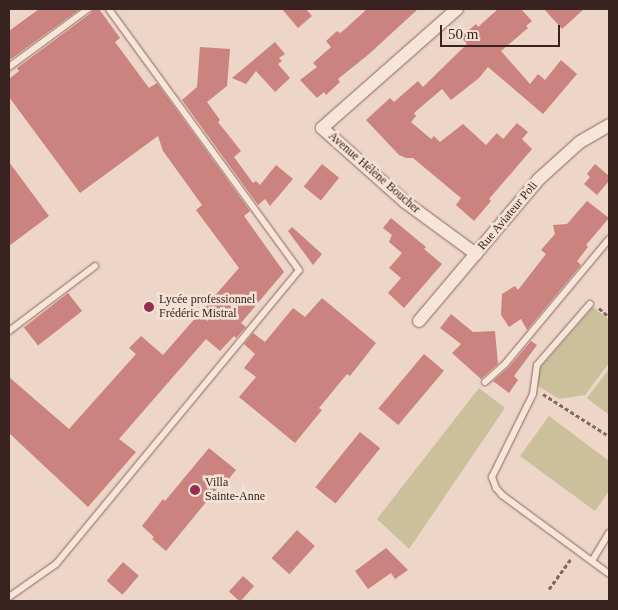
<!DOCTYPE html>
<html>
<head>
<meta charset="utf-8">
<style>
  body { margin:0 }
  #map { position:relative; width:618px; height:610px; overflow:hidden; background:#edd5c7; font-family:Georgia,serif }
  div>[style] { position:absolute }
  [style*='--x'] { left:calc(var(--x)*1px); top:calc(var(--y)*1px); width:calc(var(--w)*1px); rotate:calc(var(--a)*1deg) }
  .green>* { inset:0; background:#cbc09b }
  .building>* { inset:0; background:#ca837e; transform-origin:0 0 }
  .path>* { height:3px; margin-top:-1.5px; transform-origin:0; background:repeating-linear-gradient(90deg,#89655d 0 4px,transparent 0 6.5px) }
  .roads { filter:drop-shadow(0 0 1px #89655d) drop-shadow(0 0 1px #89655d) }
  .lane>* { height:6px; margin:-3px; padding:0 3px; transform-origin:3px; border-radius:3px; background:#f8e5da }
  .street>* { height:12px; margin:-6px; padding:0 6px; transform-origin:6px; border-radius:6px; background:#f8e5da }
  .dots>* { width:14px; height:14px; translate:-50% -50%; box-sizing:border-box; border:2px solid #f5e2d6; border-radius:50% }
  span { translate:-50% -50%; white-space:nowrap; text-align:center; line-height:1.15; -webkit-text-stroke:5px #f5e2d6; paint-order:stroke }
  .street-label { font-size:12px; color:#392320 }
  .poi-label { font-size:12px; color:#392320 }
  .left { translate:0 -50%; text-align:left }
  .frame { position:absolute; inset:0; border:10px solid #392320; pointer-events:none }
  .scale { position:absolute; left:440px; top:25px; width:120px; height:22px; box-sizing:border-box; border:2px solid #392320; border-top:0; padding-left:6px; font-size:15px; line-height:18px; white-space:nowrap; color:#392320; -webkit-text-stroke:4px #f5e2d6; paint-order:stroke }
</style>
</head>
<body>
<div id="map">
  <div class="green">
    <i style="clip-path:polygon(593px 307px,609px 320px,609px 363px,585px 395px,559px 399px,538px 386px,539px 369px)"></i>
    <i style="clip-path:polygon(609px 369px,609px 415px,587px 398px)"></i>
    <i style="clip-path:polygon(479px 388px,505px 408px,409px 549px,377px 519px)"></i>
    <i style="clip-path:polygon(549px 416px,609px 461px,609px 491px,595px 511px,520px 456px)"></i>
  </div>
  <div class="building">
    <i style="clip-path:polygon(39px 9px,80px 9px,11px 59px,9px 57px,9px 31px)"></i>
    <i style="clip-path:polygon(93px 9px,99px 9px,120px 38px,115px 42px,149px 88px,157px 83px,250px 211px,244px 216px,284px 272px,241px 323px,246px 327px,236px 338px,234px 336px,220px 351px,206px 339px,119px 439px,136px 452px,88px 507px,9px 433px,9px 377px,69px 429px,136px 354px,129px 348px,141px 336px,163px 355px,239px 268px,196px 210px,202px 205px,163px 151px,158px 136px,80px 193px,9px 97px,9px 79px,19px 71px,17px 68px,91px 13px)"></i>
    <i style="clip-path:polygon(282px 9px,306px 9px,312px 16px,298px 28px)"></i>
    <i style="clip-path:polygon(367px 9px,418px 9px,369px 54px,338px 79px,340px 82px,326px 95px,324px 92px,317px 98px,300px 80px,317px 67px,313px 63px,331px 47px,326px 41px,337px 31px,340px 33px,344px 30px)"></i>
    <i style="clip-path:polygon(498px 9px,521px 9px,532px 21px,526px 26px,528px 28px,501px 51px,530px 84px,538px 74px,545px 80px,561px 60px,577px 74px,543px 114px,488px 67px,479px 78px,451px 100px,442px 89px,414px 113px,416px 116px,411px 122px,431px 139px,434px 136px,440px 142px,463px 124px,486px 145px,497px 133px,503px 139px,517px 123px,528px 132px,522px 139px,532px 149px,489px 199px,491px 201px,474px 221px,456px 205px,461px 198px,413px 158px,406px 158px,399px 155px,366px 120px,390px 98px,394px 102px,418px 81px,423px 87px,467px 44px,461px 37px,476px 24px,478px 27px)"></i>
    <i style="clip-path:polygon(544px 9px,584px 9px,562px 29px)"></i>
    <i style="clip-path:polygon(275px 42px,285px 54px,279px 58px,282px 61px,278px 64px,290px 78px,275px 92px,256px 71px,246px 84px,232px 78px)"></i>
    <i style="clip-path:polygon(200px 47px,230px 49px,227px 86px,207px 102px,220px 120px,218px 122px,241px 151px,234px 157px,253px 183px,256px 181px,260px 185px,276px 165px,293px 179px,270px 206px,265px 199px,258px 205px,182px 100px,197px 87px)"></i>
    <i style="clip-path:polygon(9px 162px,49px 216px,9px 246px)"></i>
    <i style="left:322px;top:164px;width:22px;height:29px;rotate:39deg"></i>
    <i style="clip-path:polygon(595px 164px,609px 176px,609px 181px,597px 195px,584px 184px,590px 177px,587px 174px)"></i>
    <i style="clip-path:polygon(587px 201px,609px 218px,586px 245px,588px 247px,577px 261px,581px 265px,527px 330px,521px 319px,509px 327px,501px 315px,502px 294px,515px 286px,518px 290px,546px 254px,541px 250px,555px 234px,553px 225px,567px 224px)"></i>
    <i style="clip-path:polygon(391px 218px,426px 247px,424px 249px,442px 264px,404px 308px,388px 293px,401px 278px,389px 268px,402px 253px,389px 242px,392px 235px,383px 228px)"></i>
    <i style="clip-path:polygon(292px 227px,322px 254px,313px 265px,288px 231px)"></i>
    <i style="left:68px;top:293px;width:23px;height:56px;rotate:52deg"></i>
    <i style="clip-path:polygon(322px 298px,376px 343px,350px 376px,347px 374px,319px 408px,322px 410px,295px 443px,239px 397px,256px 377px,244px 368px,255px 354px,244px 344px,253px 333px,265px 342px,293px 308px,305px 317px)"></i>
    <i style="clip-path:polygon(451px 314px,473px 332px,495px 331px,498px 364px,481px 379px,452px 353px,461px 344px,440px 328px)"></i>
    <i style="clip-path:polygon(531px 341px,537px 345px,514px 376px,518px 380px,509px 393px,493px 381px,509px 367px)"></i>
    <i style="left:424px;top:354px;width:26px;height:71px;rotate:40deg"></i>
    <i style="left:360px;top:432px;width:26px;height:71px;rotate:39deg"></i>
    <i style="clip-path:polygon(209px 448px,236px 470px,227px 481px,225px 479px,166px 551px,152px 539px,154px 537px,142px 526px,163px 499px,165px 501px)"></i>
    <i style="left:297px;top:530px;width:24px;height:38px;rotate:42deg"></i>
    <i style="clip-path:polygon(386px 548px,408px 570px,395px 579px,391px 573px,368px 589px,355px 571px)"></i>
    <i style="left:123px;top:562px;width:21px;height:25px;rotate:41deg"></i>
    <i style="left:243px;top:576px;width:15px;height:21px;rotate:42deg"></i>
  </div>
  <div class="path">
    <i style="--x:599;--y:308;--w:13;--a:42"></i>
    <i style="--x:543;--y:394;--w:78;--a:32.5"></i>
    <i style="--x:549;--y:589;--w:37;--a:-54"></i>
  </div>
  <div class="roads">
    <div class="lane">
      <i style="--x:9;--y:67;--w:98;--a:-36.3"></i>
      <i style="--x:590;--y:304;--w:81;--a:131"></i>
      <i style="--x:537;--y:365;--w:29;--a:98"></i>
      <i style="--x:533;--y:394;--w:93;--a:116.3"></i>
      <i style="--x:492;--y:477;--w:12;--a:70"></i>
      <i style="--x:496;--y:488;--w:9;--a:49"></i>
      <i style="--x:502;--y:495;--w:133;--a:36.4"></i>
      <i style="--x:9;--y:331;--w:108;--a:-37.1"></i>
      <i style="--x:485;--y:382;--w:27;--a:-42"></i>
      <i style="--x:505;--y:364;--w:163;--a:-50.2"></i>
      <i style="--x:592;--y:561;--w:33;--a:-59"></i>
      <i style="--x:9;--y:597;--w:57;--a:-35.1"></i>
      <i style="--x:56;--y:564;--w:381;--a:-50.4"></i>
      <i style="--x:299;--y:270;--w:323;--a:-126.1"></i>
    </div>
    <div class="street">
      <i style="--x:457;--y:9;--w:180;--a:138.6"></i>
      <i style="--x:322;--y:128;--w:111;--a:41.7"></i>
      <i style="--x:405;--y:202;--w:88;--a:36.2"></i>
      <i style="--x:419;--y:321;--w:186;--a:-49.8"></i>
      <i style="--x:539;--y:179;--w:55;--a:-42.1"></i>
      <i style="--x:580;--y:142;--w:34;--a:-30"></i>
    </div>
  </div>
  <div class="dots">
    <i style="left:149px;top:307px;background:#962e52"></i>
    <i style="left:195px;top:490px;background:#962e52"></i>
  </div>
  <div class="street-label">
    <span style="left:374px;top:173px;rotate:41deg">Avenue Hélène Boucher</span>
    <span style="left:508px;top:216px;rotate:-50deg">Rue Aviateur Poli</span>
  </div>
  <div class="poi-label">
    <span class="left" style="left:159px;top:307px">Lycée professionnel<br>Frédéric Mistral</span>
    <span class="left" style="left:205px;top:490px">Villa<br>Sainte-Anne</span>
  </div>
  <div class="frame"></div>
  <div class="scale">50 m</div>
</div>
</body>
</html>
